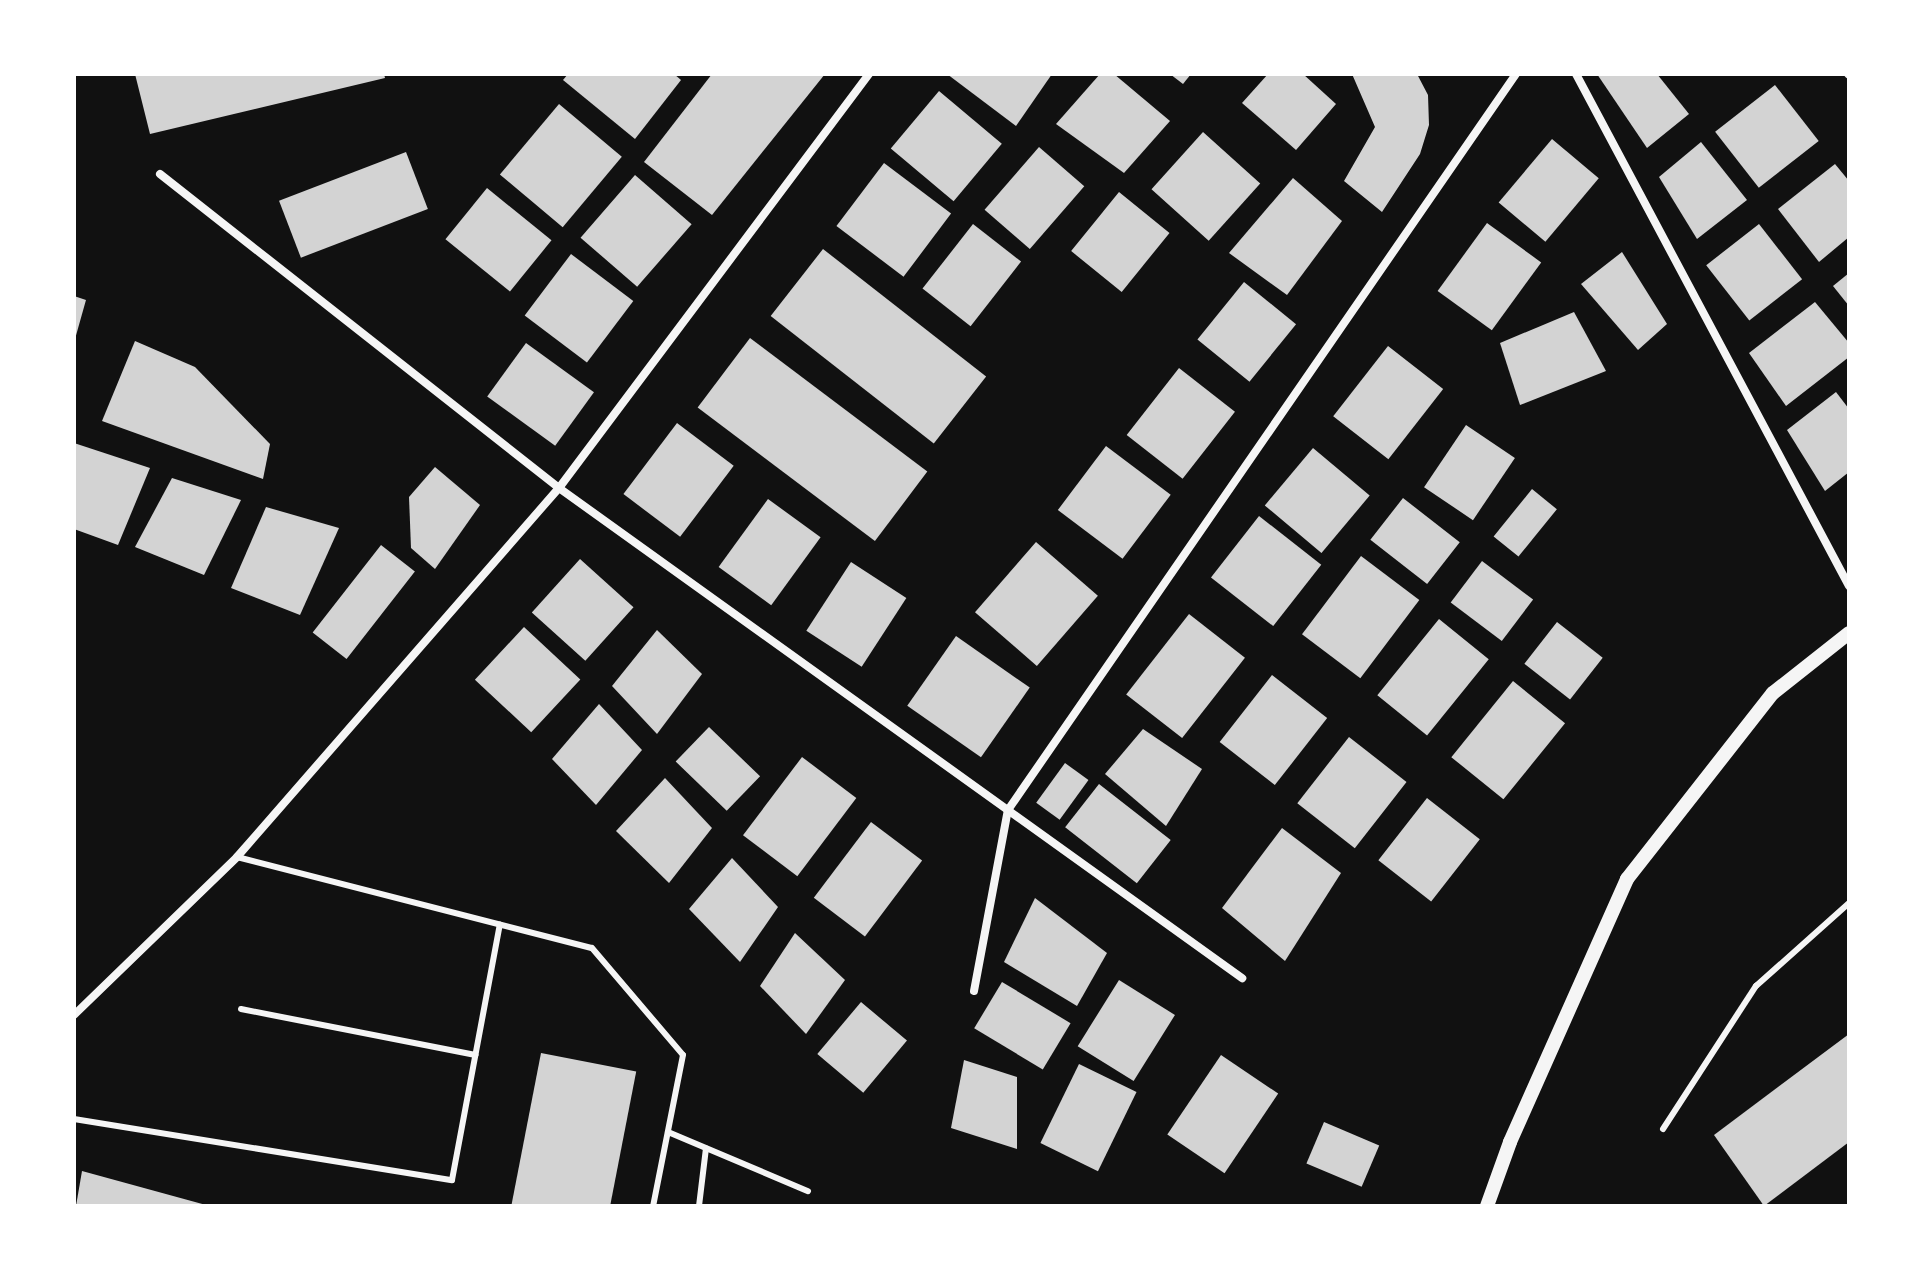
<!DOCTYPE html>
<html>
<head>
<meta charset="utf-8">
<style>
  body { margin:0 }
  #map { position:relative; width:1923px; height:1280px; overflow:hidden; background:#111; font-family:"Sofia Sans Condensed",sans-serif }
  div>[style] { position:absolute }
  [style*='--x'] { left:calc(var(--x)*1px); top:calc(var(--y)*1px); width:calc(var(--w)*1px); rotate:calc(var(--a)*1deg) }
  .building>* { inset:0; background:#d3d3d3; transform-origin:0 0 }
  .service>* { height:6px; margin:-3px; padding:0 3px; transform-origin:3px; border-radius:3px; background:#f5f5f5 }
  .minor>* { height:8px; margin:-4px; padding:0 4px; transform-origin:4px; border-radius:4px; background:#f5f5f5 }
  .tertiary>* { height:14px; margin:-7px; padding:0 7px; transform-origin:7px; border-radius:7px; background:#f5f5f5 }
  span { translate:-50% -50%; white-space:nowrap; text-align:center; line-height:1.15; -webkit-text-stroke:8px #fff; paint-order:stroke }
  .frame { position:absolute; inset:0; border:76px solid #fff; pointer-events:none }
</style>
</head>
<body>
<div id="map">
  <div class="building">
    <i style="clip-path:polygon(135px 74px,384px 74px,385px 78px,150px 134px)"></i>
    <i style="clip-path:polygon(568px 74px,674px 74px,681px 80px,635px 139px,563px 80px)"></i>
    <i style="clip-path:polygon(712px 74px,825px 74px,712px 215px,644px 162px)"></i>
    <i style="clip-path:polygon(947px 74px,1052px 74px,1016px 126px)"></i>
    <i style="clip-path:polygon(1100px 74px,1114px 74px,1170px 121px,1124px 173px,1056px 124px)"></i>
    <i style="clip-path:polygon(1170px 74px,1191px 74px,1183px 84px)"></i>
    <i style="clip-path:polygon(1268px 74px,1303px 74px,1336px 104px,1296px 150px,1242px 103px)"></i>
    <i style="clip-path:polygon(1352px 74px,1417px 74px,1428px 95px,1429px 125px,1420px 154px,1382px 212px,1344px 181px,1375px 127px)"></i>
    <i style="clip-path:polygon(1597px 74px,1657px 74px,1689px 114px,1647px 148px)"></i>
    <i style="left:1775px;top:85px;width:71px;height:76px;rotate:52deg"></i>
    <i style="left:939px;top:91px;width:82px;height:75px;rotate:40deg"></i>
    <i style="left:559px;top:104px;width:82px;height:92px;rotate:40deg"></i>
    <i style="left:1203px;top:132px;width:77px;height:77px;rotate:42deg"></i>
    <i style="left:1552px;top:139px;width:61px;height:83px;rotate:40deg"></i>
    <i style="clip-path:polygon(1701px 142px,1747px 200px,1697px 239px,1659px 177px)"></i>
    <i style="left:1039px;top:147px;width:60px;height:83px;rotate:41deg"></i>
    <i style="left:406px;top:152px;width:61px;height:136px;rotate:69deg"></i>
    <i style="left:884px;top:163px;width:84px;height:79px;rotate:37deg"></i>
    <i style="clip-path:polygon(1835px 164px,1849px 181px,1849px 237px,1819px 262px,1778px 209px)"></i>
    <i style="left:635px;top:175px;width:75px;height:83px;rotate:41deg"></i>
    <i style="clip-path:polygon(1293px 178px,1342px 221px,1287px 295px,1229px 253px)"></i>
    <i style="left:487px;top:188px;width:83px;height:66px;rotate:39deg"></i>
    <i style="left:1119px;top:192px;width:65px;height:76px;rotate:39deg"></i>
    <i style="left:1487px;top:223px;width:67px;height:84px;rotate:36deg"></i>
    <i style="left:973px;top:224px;width:61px;height:82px;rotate:38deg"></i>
    <i style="left:1759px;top:224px;width:70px;height:67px;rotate:52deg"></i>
    <i style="left:823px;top:249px;width:207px;height:85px;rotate:38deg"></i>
    <i style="clip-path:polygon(1622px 252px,1667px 324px,1638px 350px,1581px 284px)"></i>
    <i style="left:571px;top:254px;width:78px;height:77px;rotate:37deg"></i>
    <i style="clip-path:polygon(1849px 273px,1849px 306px,1833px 286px)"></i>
    <i style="left:1244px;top:282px;width:67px;height:74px;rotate:39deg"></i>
    <i style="clip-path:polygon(74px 296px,86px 300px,75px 339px,74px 339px)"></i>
    <i style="clip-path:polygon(1815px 302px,1849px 343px,1849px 357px,1786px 406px,1749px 353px)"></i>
    <i style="clip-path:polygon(1574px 312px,1606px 371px,1520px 405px,1500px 343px)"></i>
    <i style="left:750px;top:338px;width:222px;height:87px;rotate:37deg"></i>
    <i style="clip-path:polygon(135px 341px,195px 367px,270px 444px,263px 479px,102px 421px)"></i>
    <i style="left:526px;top:343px;width:84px;height:66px;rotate:36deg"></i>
    <i style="left:1388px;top:346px;width:70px;height:89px;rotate:38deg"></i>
    <i style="left:1179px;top:368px;width:71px;height:85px;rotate:38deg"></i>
    <i style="clip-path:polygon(1836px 392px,1849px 409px,1849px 472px,1825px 491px,1787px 430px)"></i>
    <i style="left:677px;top:423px;width:71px;height:89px;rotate:37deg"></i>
    <i style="left:1466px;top:425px;width:59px;height:75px;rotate:34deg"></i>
    <i style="clip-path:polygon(74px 443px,150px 468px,118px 545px,74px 529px)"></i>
    <i style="left:1106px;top:446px;width:81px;height:80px;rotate:37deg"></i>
    <i style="left:1313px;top:448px;width:74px;height:75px;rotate:40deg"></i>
    <i style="clip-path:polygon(435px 467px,480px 505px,435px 569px,411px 548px,409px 497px)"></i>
    <i style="clip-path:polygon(172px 478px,241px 500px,204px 575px,135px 547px)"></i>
    <i style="left:1532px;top:489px;width:32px;height:61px;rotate:39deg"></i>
    <i style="left:1403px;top:498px;width:72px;height:53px;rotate:38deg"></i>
    <i style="left:768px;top:499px;width:65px;height:84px;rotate:36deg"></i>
    <i style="clip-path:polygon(266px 507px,339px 528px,300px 615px,231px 588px)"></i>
    <i style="left:1259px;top:516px;width:79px;height:78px;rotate:38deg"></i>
    <i style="left:1036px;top:542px;width:82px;height:93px;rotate:41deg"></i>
    <i style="left:381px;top:545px;width:43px;height:111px;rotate:38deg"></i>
    <i style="left:1361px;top:556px;width:73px;height:98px;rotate:37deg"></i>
    <i style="left:580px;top:559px;width:72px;height:72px;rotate:42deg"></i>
    <i style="left:1482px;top:561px;width:64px;height:52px;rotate:37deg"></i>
    <i style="left:851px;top:562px;width:66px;height:82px;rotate:33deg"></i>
    <i style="left:1189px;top:614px;width:71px;height:102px;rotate:38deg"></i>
    <i style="left:1439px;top:619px;width:64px;height:98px;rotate:39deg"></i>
    <i style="left:1557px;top:622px;width:58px;height:53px;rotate:38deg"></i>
    <i style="left:524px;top:627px;width:77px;height:72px;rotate:43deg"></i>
    <i style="clip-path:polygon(657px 630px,702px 674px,657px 734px,612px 686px)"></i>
    <i style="left:956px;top:636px;width:90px;height:85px;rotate:35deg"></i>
    <i style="left:1272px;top:675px;width:70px;height:85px;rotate:38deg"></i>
    <i style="left:1513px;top:681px;width:67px;height:98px;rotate:39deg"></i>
    <i style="clip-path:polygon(599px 704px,642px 750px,596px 805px,552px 759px)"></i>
    <i style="left:709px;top:727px;width:71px;height:48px;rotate:44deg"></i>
    <i style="clip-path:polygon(1143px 729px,1202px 769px,1166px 826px,1105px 774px)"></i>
    <i style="left:1349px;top:737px;width:73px;height:84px;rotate:38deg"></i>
    <i style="left:802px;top:757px;width:68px;height:98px;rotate:37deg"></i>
    <i style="left:1065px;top:763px;width:29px;height:49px;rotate:36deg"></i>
    <i style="clip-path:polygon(665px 778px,712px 828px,669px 883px,616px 831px)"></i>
    <i style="left:1099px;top:784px;width:91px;height:55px;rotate:38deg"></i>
    <i style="left:1427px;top:798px;width:67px;height:79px;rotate:38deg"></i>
    <i style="left:871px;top:822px;width:64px;height:95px;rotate:37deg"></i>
    <i style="clip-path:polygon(1282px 828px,1341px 873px,1285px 961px,1222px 908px)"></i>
    <i style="clip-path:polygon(732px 858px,778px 907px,740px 962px,689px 909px)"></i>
    <i style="clip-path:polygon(1035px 898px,1107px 953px,1077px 1006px,1004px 962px)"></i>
    <i style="clip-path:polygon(795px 933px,845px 980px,806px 1034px,760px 986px)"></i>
    <i style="left:1119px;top:980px;width:66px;height:78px;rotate:32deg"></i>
    <i style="left:1002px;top:982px;width:80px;height:54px;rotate:31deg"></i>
    <i style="left:861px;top:1002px;width:60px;height:68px;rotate:40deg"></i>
    <i style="clip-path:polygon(1849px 1034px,1849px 1142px,1764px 1206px,1714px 1135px)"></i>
    <i style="left:541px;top:1053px;width:97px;height:156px;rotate:11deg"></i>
    <i style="left:1221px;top:1055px;width:69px;height:96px;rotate:34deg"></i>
    <i style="clip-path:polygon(964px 1060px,1017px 1077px,1017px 1149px,951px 1128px)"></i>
    <i style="left:1079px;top:1064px;width:64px;height:88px;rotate:26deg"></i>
    <i style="left:1324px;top:1122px;width:60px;height:45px;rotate:23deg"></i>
    <i style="clip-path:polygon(82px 1171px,206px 1205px,206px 1206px,76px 1206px)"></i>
  </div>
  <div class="service">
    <i style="--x:237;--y:857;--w:366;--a:14.4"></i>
    <i style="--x:592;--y:948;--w:140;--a:49.6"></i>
    <i style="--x:683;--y:1055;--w:154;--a:101.2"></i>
    <i style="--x:241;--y:1009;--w:239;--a:11.1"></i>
    <i style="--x:74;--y:1119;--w:383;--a:9.2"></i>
    <i style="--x:452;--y:1180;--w:260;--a:-79.4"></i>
    <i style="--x:1663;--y:1129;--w:171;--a:-57"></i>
    <i style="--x:1756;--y:986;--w:125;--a:-41.7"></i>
    <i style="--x:668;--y:1132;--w:152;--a:22.9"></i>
    <i style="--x:699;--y:1206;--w:58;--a:-83.1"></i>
  </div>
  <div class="minor">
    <i style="--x:1576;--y:74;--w:580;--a:61.93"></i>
    <i style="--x:1848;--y:74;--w:1;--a:45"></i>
    <i style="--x:160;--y:174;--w:508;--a:38.2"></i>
    <i style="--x:559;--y:488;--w:841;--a:35.66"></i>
    <i style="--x:974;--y:991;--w:184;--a:-79.4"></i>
    <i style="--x:1008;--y:810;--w:894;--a:-55.39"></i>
    <i style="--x:74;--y:1015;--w:227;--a:-44.1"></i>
    <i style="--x:237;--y:857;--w:490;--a:-48.9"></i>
    <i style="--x:559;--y:488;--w:517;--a:-53.17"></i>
  </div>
  <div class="tertiary">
    <i style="--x:1487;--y:1206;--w:68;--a:-70.2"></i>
    <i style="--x:1510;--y:1142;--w:288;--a:-66"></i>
    <i style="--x:1627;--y:879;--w:236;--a:-51.9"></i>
    <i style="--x:1773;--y:693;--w:97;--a:-38.3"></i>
  </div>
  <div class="frame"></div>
</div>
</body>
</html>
